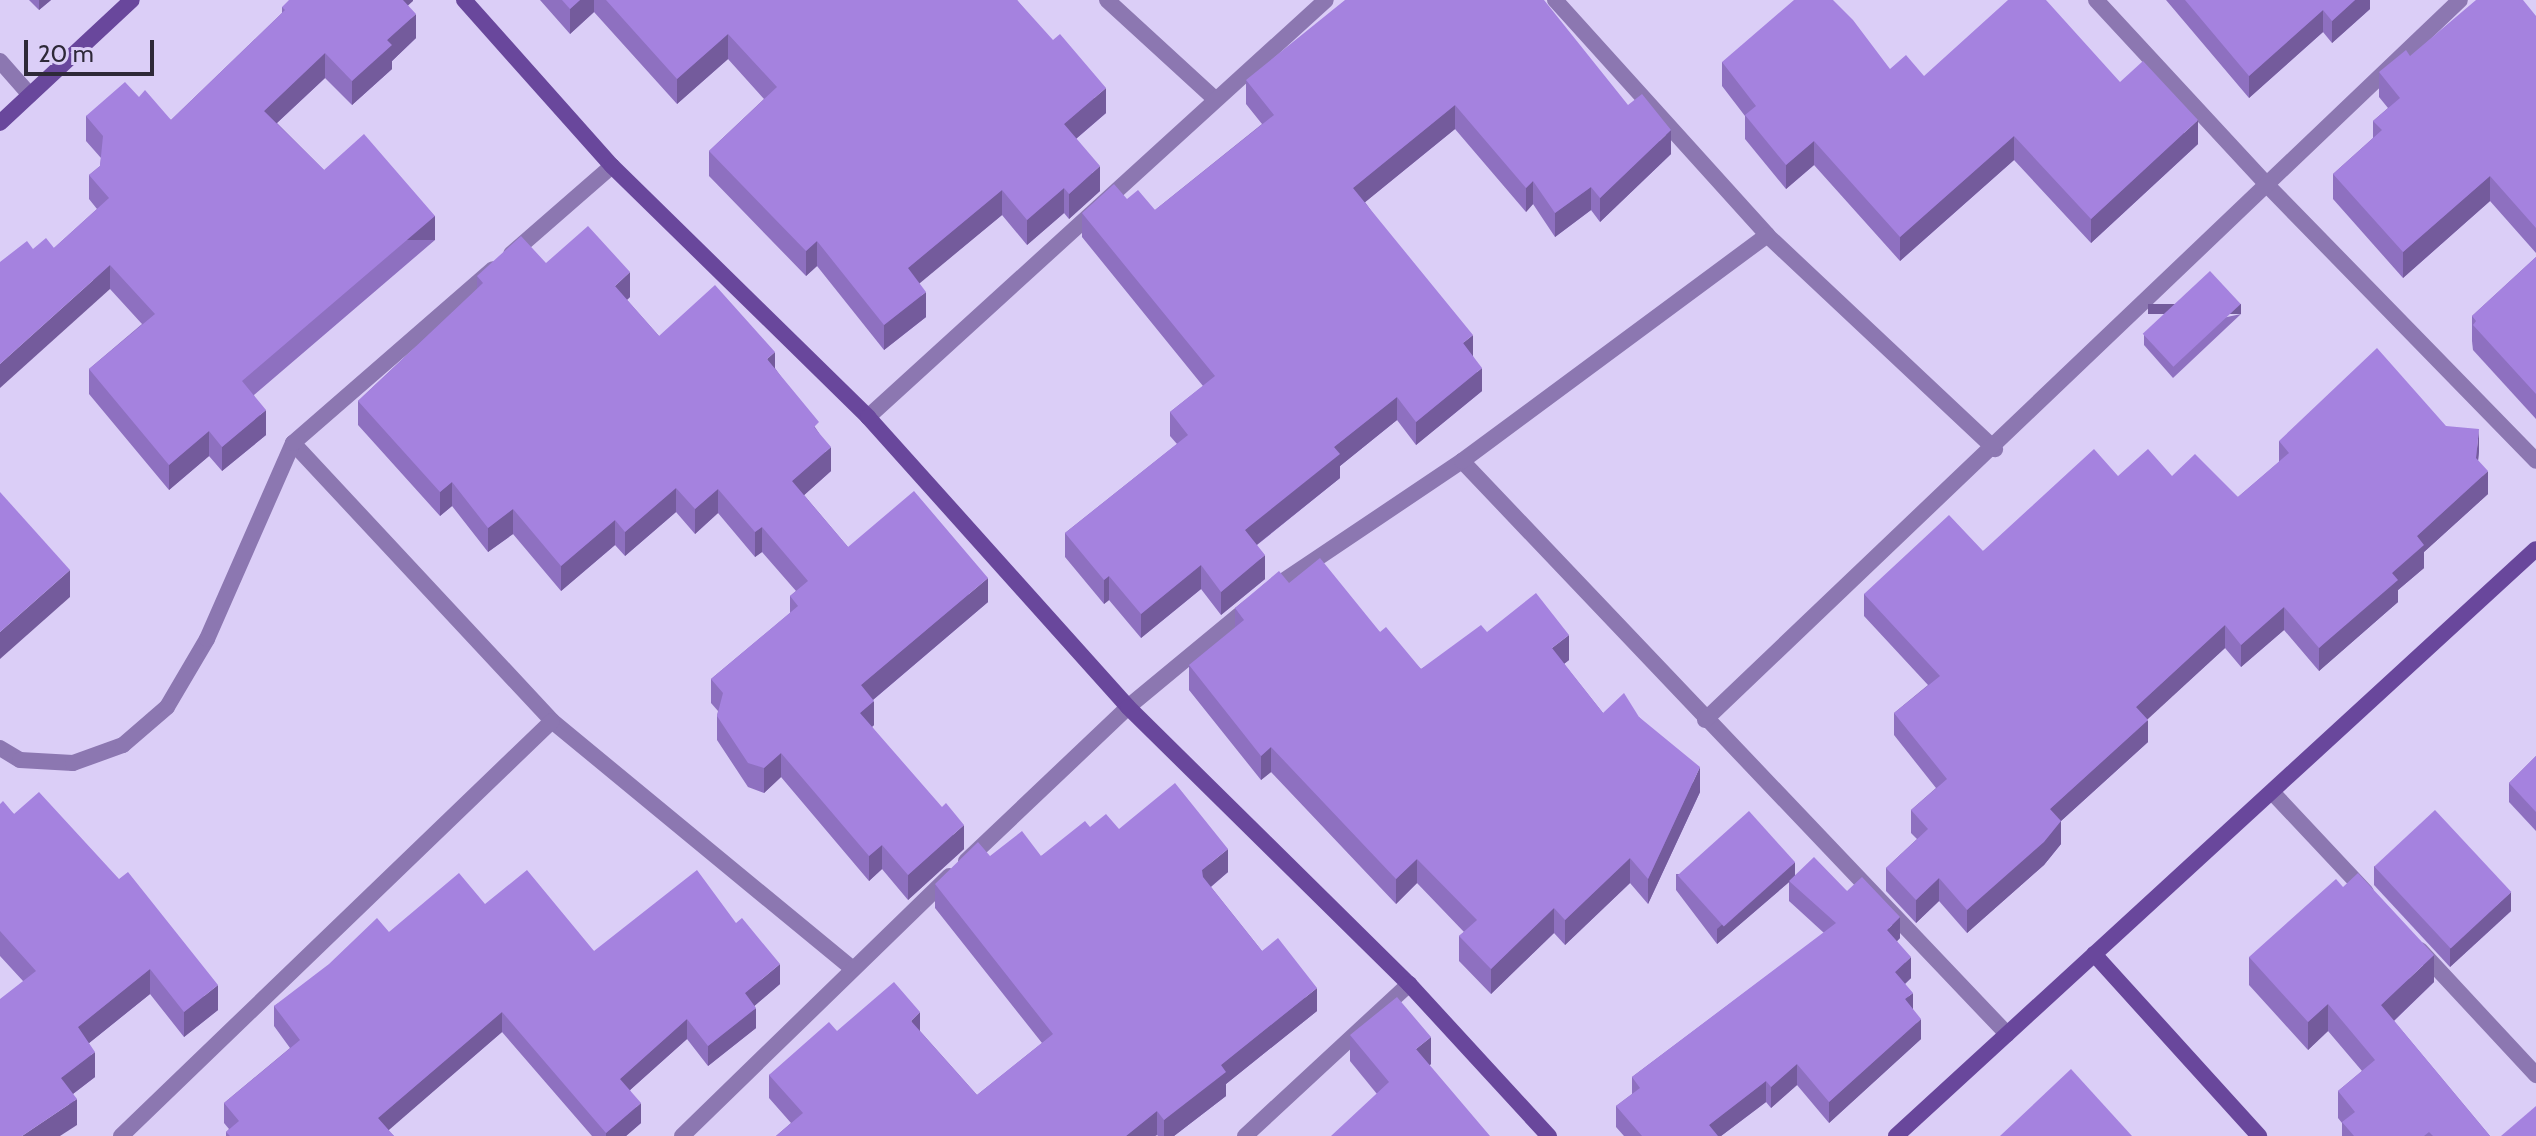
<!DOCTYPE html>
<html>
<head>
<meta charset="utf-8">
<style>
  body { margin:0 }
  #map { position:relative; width:2536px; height:1136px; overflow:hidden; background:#dbcef7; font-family:Cabin,sans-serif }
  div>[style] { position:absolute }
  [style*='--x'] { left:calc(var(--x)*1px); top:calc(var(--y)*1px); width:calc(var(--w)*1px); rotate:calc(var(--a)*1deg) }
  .street>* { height:16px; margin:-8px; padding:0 8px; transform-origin:8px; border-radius:8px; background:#8c77b1 }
  .secondary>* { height:16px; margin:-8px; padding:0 8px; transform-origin:8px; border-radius:8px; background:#69479c }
  .wall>* { inset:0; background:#8e70c0 }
  .shaded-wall>* { inset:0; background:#745b9c; transform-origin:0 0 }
  .building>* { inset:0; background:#a582df; transform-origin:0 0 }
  span { translate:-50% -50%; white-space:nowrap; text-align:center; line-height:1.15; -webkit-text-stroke:6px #dbcef7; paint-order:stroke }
  .scale { position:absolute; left:24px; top:40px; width:130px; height:36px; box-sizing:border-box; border:4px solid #2e2938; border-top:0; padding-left:10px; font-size:24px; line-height:28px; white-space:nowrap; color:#2e2938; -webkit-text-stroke:6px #dbcef7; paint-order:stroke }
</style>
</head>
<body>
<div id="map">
  <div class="street">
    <i style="--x:1107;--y:0;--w:147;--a:42.5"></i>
    <i style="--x:1555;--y:0;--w:316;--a:47.9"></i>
    <i style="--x:1767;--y:235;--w:313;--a:43.2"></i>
    <i style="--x:2096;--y:0;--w:253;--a:47.2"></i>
    <i style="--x:2268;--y:186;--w:384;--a:45.7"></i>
    <i style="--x:0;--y:61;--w:45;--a:48.6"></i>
    <i style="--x:511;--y:254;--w:134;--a:-41.1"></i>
    <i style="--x:868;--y:417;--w:619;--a:-42.32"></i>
    <i style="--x:293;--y:443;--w:380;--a:47"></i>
    <i style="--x:552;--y:721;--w:389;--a:39.5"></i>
    <i style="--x:1462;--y:461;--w:791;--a:46.43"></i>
    <i style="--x:1267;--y:592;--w:235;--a:-33.9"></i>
    <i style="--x:1462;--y:461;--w:380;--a:-36.5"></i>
    <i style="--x:1705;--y:720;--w:1043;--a:-43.64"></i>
    <i style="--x:0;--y:748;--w:23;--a:31"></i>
    <i style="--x:20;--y:760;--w:53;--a:3.2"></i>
    <i style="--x:73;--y:763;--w:53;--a:-19.8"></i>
    <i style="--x:123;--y:745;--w:58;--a:-40.8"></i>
    <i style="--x:167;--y:707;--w:79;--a:-59.5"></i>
    <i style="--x:207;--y:639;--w:214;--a:-66.3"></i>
    <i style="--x:293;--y:443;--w:265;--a:-41"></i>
    <i style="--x:2272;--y:792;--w:137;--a:46.8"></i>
    <i style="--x:966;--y:861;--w:224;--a:-43.5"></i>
    <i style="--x:1128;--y:707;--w:157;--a:-39.6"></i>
    <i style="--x:2420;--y:950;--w:171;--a:47.1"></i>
    <i style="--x:121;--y:1136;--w:598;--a:-43.92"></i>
    <i style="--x:682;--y:1136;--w:373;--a:-44.2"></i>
    <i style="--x:1245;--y:1136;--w:224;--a:-42.8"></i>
  </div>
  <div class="secondary">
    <i style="--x:464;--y:0;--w:222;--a:48.3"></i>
    <i style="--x:612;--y:166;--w:359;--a:44.4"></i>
    <i style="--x:868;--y:417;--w:389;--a:48.1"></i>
    <i style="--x:1128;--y:707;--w:395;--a:44.6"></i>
    <i style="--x:1409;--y:984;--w:207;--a:47.4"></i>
    <i style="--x:0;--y:123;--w:180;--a:-43"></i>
    <i style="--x:2094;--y:954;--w:246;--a:47.8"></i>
    <i style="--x:1896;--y:1136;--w:868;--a:-42.53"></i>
  </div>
  <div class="wall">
    <i style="clip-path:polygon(29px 0,51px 0,39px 10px)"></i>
    <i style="clip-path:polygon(413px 0,408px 5px,416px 38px,392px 61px,392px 69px,352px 105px,325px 78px,277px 123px,324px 170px,435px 240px,254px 395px,266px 435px,222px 471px,209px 456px,169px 490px,89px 394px,89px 369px,142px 324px,110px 289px,33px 249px,54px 248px,97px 209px,89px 199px,89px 175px,100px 166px,101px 158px,86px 141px,86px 116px,139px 97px,171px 120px,282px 13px,282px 7px)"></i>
    <i style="clip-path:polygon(540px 0,1017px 0,1106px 113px,1076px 139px,1100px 191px,1069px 219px,1064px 213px,1027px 245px,1002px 215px,919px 283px,926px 317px,884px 350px,817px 266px,806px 276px,709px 176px,709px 151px,764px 99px,728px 59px,677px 104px,594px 12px,570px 34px)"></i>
    <i style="clip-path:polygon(2166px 0,2370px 0,2370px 9px,2332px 43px,2323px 32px,2249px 98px)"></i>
    <i style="clip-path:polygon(2536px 16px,2536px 253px,2490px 201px,2403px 278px,2333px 199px,2333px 174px,2373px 138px,2373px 121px,2388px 108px,2379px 97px,2379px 72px,2410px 56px)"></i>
    <i style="clip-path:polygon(1722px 62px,1890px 69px,1924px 76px,2120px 82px,2198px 144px,2091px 243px,2014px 160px,1900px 261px,1814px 165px,1786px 189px,1745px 139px,1745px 116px,1722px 86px)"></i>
    <i style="clip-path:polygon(1246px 80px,1628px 105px,1671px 154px,1600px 222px,1591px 210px,1555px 237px,1533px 204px,1526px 212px,1455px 129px,1365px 202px,1473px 356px,1482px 391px,1416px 445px,1397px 420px,1340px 466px,1340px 478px,1257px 545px,1265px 579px,1221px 615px,1201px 589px,1141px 638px,1109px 600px,1104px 604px,1065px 557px,1065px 533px,1177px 444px,1170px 436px,1170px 412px,1203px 386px,1082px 237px,1082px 213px,1127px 199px,1155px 210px,1262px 124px,1246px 104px)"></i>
    <i style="clip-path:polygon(2536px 257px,2536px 419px,2473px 350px,2472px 341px,2472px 316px)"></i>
    <i style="clip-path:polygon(546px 263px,630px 297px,627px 300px,659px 336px,775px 368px,819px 433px,831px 471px,804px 495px,848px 547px,988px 602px,873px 700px,874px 725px,872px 727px,964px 849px,908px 900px,882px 869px,869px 881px,781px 777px,764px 793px,748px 787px,717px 740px,717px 716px,718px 711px,711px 703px,711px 679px,790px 613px,790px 596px,796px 591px,762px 552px,755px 557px,718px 513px,695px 534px,676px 512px,625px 556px,615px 545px,561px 591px,513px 534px,488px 552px,452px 506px,440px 516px,358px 425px,358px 401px,477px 289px,477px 276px)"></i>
    <i style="clip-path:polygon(2241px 314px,2173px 378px,2144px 345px,2144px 335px)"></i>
    <i style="clip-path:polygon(2446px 426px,2479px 451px,2478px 461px,2488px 494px,2424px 552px,2424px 568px,2398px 590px,2398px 602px,2319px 671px,2284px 630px,2241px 667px,2225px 648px,2147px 719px,2148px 742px,2061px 821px,2061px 844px,2044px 865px,1967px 933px,1939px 901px,1916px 923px,1886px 891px,1886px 868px,1917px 839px,1911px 833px,1911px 810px,1936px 788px,1894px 735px,1894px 713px,1928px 685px,1864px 616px,1864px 594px,1983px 551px,2118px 476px,2172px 476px,2238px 497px,2279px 462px,2279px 441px)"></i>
    <i style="clip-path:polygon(1289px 583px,1380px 632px,1421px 669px,1487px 632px,1569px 660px,1564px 664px,1603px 713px,1639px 717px,1700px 792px,1648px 904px,1630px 883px,1565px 945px,1554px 933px,1491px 994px,1459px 961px,1459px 936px,1464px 932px,1417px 883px,1396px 904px,1271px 772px,1261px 780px,1189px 690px,1189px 665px,1235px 628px,1235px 608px)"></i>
    <i style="clip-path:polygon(2536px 756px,2536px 831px,2509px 802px,2509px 783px)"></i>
    <i style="clip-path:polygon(0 804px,14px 814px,218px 1010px,184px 1037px,150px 994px,89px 1043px,95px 1077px,73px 1094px,77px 1125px,23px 981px,0 956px)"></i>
    <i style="clip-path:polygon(1090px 827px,1119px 829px,1228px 872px,1211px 887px,1262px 951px,1317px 1011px,1226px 1084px,1226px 1096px,1174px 1136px,1158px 1136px,1157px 1135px,1155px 1136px,776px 1136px,791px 1123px,769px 1098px,769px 1075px,837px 1031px,920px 1031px,977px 1095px,1042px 1043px,935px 908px,935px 884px,990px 856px,1041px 856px)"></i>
    <i style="clip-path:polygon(2374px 866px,2511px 911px,2450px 967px,2374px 885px)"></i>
    <i style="clip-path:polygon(1676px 874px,1795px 875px,1847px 891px,1900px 938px,1897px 941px,1911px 978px,1905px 984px,1921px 1039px,1829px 1123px,1797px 1085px,1771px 1108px,1766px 1102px,1721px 1136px,1624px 1136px,1616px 1127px,1616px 1106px,1632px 1094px,1632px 1077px,1824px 933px,1789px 901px,1789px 882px,1717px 944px,1676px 890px)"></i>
    <i style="clip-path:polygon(485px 904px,594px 951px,780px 984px,754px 1006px,756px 1028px,708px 1066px,687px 1039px,630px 1090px,641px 1123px,626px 1136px,592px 1136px,502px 1032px,388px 1130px,394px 1136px,226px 1136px,226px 1132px,229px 1129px,224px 1123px,224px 1103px,290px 1048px,274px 1026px,274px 1006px,389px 932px)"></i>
    <i style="clip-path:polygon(2249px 957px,2434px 982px,2394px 1021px,2490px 1136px,2342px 1136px,2342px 1123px,2338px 1118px,2338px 1091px,2362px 1071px,2328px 1031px,2308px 1050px,2249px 985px)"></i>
    <i style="clip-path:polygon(1350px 1035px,1431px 1064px,1377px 1094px,1350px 1061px)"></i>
  </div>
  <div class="shaded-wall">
    <i style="clip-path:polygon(39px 0,51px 0,39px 10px)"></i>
    <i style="clip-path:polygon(396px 0,413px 0,413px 1px,396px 16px)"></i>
    <i style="clip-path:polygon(580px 0,594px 0,594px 12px,570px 34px,570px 9px)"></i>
    <i style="clip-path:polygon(2355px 0,2370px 0,2370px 9px,2332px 43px,2332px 21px)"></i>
    <i style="clip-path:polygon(2323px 10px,2323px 32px,2249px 98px,2249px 76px)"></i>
    <i style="clip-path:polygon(416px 14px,416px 38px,392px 61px,392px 69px,352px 105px,352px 81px,387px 40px)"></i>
    <i style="clip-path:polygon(728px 34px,728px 59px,677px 104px,677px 79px)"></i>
    <i style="clip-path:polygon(325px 53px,325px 78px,264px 135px,264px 111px)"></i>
    <i style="clip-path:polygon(1106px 88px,1106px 113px,1064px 149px,1064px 124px)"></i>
    <i style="clip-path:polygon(1455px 105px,1455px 129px,1353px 212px,1353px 188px)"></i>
    <i style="clip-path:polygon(2198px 120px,2198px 144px,2091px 243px,2091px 219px)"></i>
    <i style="clip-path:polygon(1671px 130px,1671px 154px,1600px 222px,1600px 198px)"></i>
    <i style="clip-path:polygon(2014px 136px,2014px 160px,1900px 261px,1900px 237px)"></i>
    <i style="clip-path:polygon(1814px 141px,1814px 165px,1786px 189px,1786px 165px)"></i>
    <i style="clip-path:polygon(1100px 166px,1100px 191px,1069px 219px,1069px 194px)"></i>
    <i style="clip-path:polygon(2490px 176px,2490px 201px,2403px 278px,2403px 252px)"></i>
    <i style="clip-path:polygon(1533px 181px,1533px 204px,1526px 212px,1526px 188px)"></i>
    <i style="clip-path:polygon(1591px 187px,1591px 210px,1555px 237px,1555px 213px)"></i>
    <i style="clip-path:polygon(1064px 188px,1064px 213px,1027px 245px,1027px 220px)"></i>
    <i style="clip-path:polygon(1002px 190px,1002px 215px,908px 293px,908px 268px)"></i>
    <i style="left:435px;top:216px;width:24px;height:254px;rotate:90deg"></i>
    <i style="clip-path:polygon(817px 241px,817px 266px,806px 276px,806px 251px)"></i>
    <i style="clip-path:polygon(110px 265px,110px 289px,0 388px,0 364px)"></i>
    <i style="clip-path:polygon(630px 272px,630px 297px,615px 310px,615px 286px)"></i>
    <i style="clip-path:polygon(926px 292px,926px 317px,884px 350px,884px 325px)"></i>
    <i style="left:2241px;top:304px;width:10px;height:93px;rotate:90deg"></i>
    <i style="clip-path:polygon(1473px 335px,1473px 359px,1463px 343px)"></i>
    <i style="clip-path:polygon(775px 352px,775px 376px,767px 359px)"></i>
    <i style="clip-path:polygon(1482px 368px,1482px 391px,1416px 445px,1416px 422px)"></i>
    <i style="clip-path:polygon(1397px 397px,1397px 420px,1340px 466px,1340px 478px,1245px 554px,1245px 530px,1334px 447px)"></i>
    <i style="clip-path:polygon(266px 410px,266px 435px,222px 471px,222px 447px)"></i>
    <i style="clip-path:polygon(2479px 429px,2479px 451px,2476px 481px,2476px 458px)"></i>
    <i style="clip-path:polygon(209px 431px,209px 456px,169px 490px,169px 465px)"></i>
    <i style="clip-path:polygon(831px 447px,831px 471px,792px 506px,792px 481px)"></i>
    <i style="clip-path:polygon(2488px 471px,2488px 494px,2424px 552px,2424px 568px,2398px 590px,2398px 602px,2319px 671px,2319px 648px,2392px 573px,2417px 536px)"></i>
    <i style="clip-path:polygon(452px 482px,452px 506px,440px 516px,440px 492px)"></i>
    <i style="clip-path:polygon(676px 488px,676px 512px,625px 556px,625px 532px)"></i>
    <i style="clip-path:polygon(718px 489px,718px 513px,695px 534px,695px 509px)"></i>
    <i style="clip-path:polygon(513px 509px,513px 534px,488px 552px,488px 528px)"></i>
    <i style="clip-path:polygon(615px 520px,615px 545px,561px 591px,561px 566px)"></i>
    <i style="clip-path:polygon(762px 527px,762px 552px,755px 557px,755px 532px)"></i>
    <i style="clip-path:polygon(1265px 555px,1265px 579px,1221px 615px,1221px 592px)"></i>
    <i style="clip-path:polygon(1201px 565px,1201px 589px,1141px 638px,1141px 614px)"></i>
    <i style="clip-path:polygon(70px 570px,70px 597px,0 659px,0 632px)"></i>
    <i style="clip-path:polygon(1109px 576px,1109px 600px,1104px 604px,1104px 580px)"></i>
    <i style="clip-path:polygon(988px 578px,988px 602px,861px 710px,861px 685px)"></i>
    <i style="clip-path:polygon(2284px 607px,2284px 630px,2241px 667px,2241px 645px)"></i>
    <i style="clip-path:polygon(2225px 625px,2225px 648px,2136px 730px,2136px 707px)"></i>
    <i style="clip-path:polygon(1569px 635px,1569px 660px,1552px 673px,1552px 648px)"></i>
    <i style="clip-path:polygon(874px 701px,874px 725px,860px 737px,860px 713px)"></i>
    <i style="clip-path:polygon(2148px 720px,2148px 742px,2061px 821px,2061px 844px,2044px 865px,1967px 933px,1967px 910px,2050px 809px)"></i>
    <i style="clip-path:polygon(1271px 747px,1271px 772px,1261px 780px,1261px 756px)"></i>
    <i style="clip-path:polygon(781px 753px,781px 777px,764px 793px,764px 768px)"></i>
    <i style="clip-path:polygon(1700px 767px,1700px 792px,1648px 904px,1648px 879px)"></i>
    <i style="clip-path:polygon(964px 825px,964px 849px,908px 900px,908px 875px)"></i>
    <i style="clip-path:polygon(882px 845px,882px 869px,869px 881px,869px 856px)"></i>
    <i style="clip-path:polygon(1228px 849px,1228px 872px,1202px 894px,1202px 870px)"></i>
    <i style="clip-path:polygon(1630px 858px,1630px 883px,1565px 945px,1565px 920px)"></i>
    <i style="clip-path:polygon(1417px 859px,1417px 883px,1396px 904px,1396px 879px)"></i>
    <i style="clip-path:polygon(1795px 862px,1795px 877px,1717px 944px,1717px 929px)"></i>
    <i style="clip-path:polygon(1939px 878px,1939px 901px,1916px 923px,1916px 900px)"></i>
    <i style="clip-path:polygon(2511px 892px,2511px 911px,2450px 967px,2450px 948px)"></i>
    <i style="clip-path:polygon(1554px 908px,1554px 933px,1491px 994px,1491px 969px)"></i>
    <i style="clip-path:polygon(1900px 917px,1900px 938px,1887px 951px,1887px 930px)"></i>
    <i style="clip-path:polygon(2434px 955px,2434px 982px,2381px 1033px,2381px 1005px)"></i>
    <i style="clip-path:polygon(1911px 957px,1911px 978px,1895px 993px,1895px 972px)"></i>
    <i style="clip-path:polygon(780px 964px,780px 984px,745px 1014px,745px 993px)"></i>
    <i style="clip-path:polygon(150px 969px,150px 994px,78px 1052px,78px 1027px)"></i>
    <i style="clip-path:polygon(218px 985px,218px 1010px,184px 1037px,184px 1012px)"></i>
    <i style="clip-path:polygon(1317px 988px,1317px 1011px,1226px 1084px,1226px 1096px,1174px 1136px,1164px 1136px,1164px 1120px,1221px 1065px)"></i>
    <i style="clip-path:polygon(1913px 993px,1913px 1013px,1905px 999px)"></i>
    <i style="clip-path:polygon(2328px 1004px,2328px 1031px,2308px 1050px,2308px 1022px)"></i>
    <i style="clip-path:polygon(756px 1008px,756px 1028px,708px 1066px,708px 1046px)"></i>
    <i style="clip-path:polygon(502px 1012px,502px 1032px,382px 1136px,378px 1118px)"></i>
    <i style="clip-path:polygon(920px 1012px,920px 1036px,911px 1021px)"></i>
    <i style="clip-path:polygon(687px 1019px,687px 1039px,620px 1099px,620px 1079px)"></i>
    <i style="clip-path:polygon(1921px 1019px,1921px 1039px,1829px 1123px,1829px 1102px)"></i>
    <i style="clip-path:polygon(1431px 1037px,1431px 1064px,1416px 1076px,1416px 1049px)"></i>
    <i style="clip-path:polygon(95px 1052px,95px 1077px,61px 1103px,61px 1078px)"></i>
    <i style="clip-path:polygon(1797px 1064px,1797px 1085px,1771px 1108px,1771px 1087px)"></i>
    <i style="clip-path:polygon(1766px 1081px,1766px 1102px,1721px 1136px,1709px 1136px,1709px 1125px)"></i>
    <i style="clip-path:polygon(77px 1099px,77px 1125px,60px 1136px,22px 1136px)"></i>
    <i style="clip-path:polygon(641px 1103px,641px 1123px,626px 1136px,606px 1136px,606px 1133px)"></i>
    <i style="clip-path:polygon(1157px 1111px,1157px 1135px,1155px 1136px,1126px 1136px)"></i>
  </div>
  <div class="building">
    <i style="clip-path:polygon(289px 0,403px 0,416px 14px,387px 40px,392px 45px,352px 81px,325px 53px,264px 111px,324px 170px,364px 134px,435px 216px,242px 381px,266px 410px,222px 447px,209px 431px,169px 465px,89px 369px,155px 314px,110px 265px,0 364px,0 262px,27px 241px,33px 249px,46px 238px,54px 248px,109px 198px,89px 175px,100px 166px,103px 136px,86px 116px,125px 82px,139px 97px,145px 90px,171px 120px,285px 10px,282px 7px)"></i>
    <i style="clip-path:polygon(562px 0,580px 0,570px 9px)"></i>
    <i style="clip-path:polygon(606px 0,1017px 0,1053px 40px,1060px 34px,1106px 88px,1064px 124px,1100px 166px,1069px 194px,1064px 188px,1027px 220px,1002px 190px,908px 268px,926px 292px,884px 325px,817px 241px,806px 251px,709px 151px,777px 87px,728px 34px,677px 79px)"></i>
    <i style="clip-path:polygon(1345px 0,1544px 0,1628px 105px,1642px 94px,1671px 130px,1600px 198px,1591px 187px,1555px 213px,1533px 181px,1526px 188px,1455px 105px,1353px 188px,1473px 335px,1463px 343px,1482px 368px,1416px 422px,1397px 397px,1334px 447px,1340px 454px,1245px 530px,1265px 555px,1221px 592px,1201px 565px,1141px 614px,1109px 576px,1104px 580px,1065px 533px,1188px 435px,1170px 412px,1215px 376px,1082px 213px,1114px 184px,1127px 199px,1138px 190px,1155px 210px,1274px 115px,1246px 80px)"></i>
    <i style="clip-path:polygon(1794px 0,1833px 0,1853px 20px,1890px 69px,1906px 55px,1924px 76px,2008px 0,2046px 0,2120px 82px,2143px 61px,2198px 120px,2091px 219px,2014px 136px,1900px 237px,1814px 141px,1786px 165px,1745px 115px,1756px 106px,1722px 62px)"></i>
    <i style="clip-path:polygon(2185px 0,2355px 0,2332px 21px,2323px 10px,2249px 76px)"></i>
    <i style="clip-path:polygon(2476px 0,2523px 0,2536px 16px,2536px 228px,2490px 176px,2403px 252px,2333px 174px,2382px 130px,2373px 121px,2400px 98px,2379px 72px,2406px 50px,2410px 56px)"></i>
    <i style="clip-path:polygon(588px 226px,630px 272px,615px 286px,659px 336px,715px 285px,775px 352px,767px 359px,819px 422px,814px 427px,831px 447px,792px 481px,848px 547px,914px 491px,988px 578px,861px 685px,874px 701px,860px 713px,942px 807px,946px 803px,964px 825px,908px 875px,882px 845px,869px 856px,781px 753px,764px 768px,748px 763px,717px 716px,723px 693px,711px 679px,798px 606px,790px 596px,808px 581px,762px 527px,755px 532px,718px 489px,695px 509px,676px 488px,625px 532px,615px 520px,561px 566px,513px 509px,488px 528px,452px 482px,440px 492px,358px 401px,483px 283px,477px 276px,521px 236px,546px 263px)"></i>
    <i style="clip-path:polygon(2536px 257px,2536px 394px,2473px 325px,2476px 321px,2472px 316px)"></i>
    <i style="left:2210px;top:271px;width:45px;height:92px;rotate:47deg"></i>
    <i style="clip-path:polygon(2377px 348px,2446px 426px,2479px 429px,2476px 458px,2488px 471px,2417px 536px,2424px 545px,2392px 573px,2398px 580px,2319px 648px,2284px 607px,2241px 645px,2225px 625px,2136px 707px,2148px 720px,2050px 809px,2061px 821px,2044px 842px,1967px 910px,1939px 878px,1916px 900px,1886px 868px,1928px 829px,1911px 810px,1947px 779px,1894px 713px,1940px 676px,1864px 594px,1949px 515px,1983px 551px,2094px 449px,2118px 476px,2148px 449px,2172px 476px,2195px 454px,2238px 497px,2289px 453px,2279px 441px)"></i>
    <i style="clip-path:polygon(0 492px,70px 570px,0 632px)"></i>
    <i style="clip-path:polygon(1320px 558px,1380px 632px,1386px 627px,1421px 669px,1481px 625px,1487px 632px,1536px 593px,1569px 635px,1552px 648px,1603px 713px,1624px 693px,1639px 717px,1700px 767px,1648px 879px,1630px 858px,1565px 920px,1554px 908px,1491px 969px,1459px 936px,1477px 920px,1417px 859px,1396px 879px,1271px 747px,1261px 756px,1189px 665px,1244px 620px,1235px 608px,1279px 571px,1289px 583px)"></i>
    <i style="clip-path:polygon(2536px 756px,2536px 812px,2509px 783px)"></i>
    <i style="clip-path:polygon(1175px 783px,1228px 849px,1202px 870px,1203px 877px,1262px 951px,1278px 938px,1317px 988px,1221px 1065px,1226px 1072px,1164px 1120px,1157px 1111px,1126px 1136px,776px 1136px,803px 1113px,769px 1075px,829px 1022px,837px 1031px,894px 982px,920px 1012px,911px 1021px,977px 1095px,1053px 1034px,935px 884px,978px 842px,990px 856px,1022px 831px,1041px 856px,1085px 821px,1090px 827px,1106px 814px,1119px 829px)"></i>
    <i style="clip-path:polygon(39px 792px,119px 879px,128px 872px,218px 985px,184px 1012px,150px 969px,78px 1027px,95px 1052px,61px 1078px,77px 1099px,22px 1136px,0 1136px,0 999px,36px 971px,0 931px,0 804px,3px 801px,14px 814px)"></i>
    <i style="left:2435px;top:810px;width:112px;height:83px;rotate:47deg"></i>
    <i style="left:1749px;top:811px;width:69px;height:96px;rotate:48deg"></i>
    <i style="clip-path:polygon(1814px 857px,1847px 891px,1862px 877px,1900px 917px,1887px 930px,1911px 957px,1895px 972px,1913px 993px,1905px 999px,1921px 1019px,1829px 1102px,1797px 1064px,1771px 1087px,1766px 1081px,1709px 1125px,1718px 1136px,1642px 1136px,1616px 1106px,1640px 1088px,1632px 1077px,1836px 923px,1789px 881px)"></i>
    <i style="clip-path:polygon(527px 870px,594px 951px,697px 870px,736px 923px,742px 918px,780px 964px,745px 993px,756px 1008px,708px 1046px,687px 1019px,620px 1079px,641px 1103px,606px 1133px,502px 1012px,378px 1118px,394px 1136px,230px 1136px,226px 1132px,239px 1121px,224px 1103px,300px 1040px,274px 1006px,329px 964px,377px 918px,389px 932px,459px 873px,485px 904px)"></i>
    <i style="clip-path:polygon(2358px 873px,2434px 955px,2381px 1005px,2490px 1136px,2433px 1136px,2429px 1132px,2424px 1136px,2354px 1136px,2342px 1122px,2355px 1112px,2338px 1091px,2375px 1060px,2328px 1004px,2308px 1022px,2249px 957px,2336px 879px,2343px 887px)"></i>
    <i style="clip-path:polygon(1397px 997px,1431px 1037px,1416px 1049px,1490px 1136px,1331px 1136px,1389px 1082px,1350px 1035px)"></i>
    <i style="clip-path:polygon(2071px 1069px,2132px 1136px,2000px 1136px)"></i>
    <i style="clip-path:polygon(2536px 1106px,2536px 1136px,2501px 1136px)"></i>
  </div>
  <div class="scale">20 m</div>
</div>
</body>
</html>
